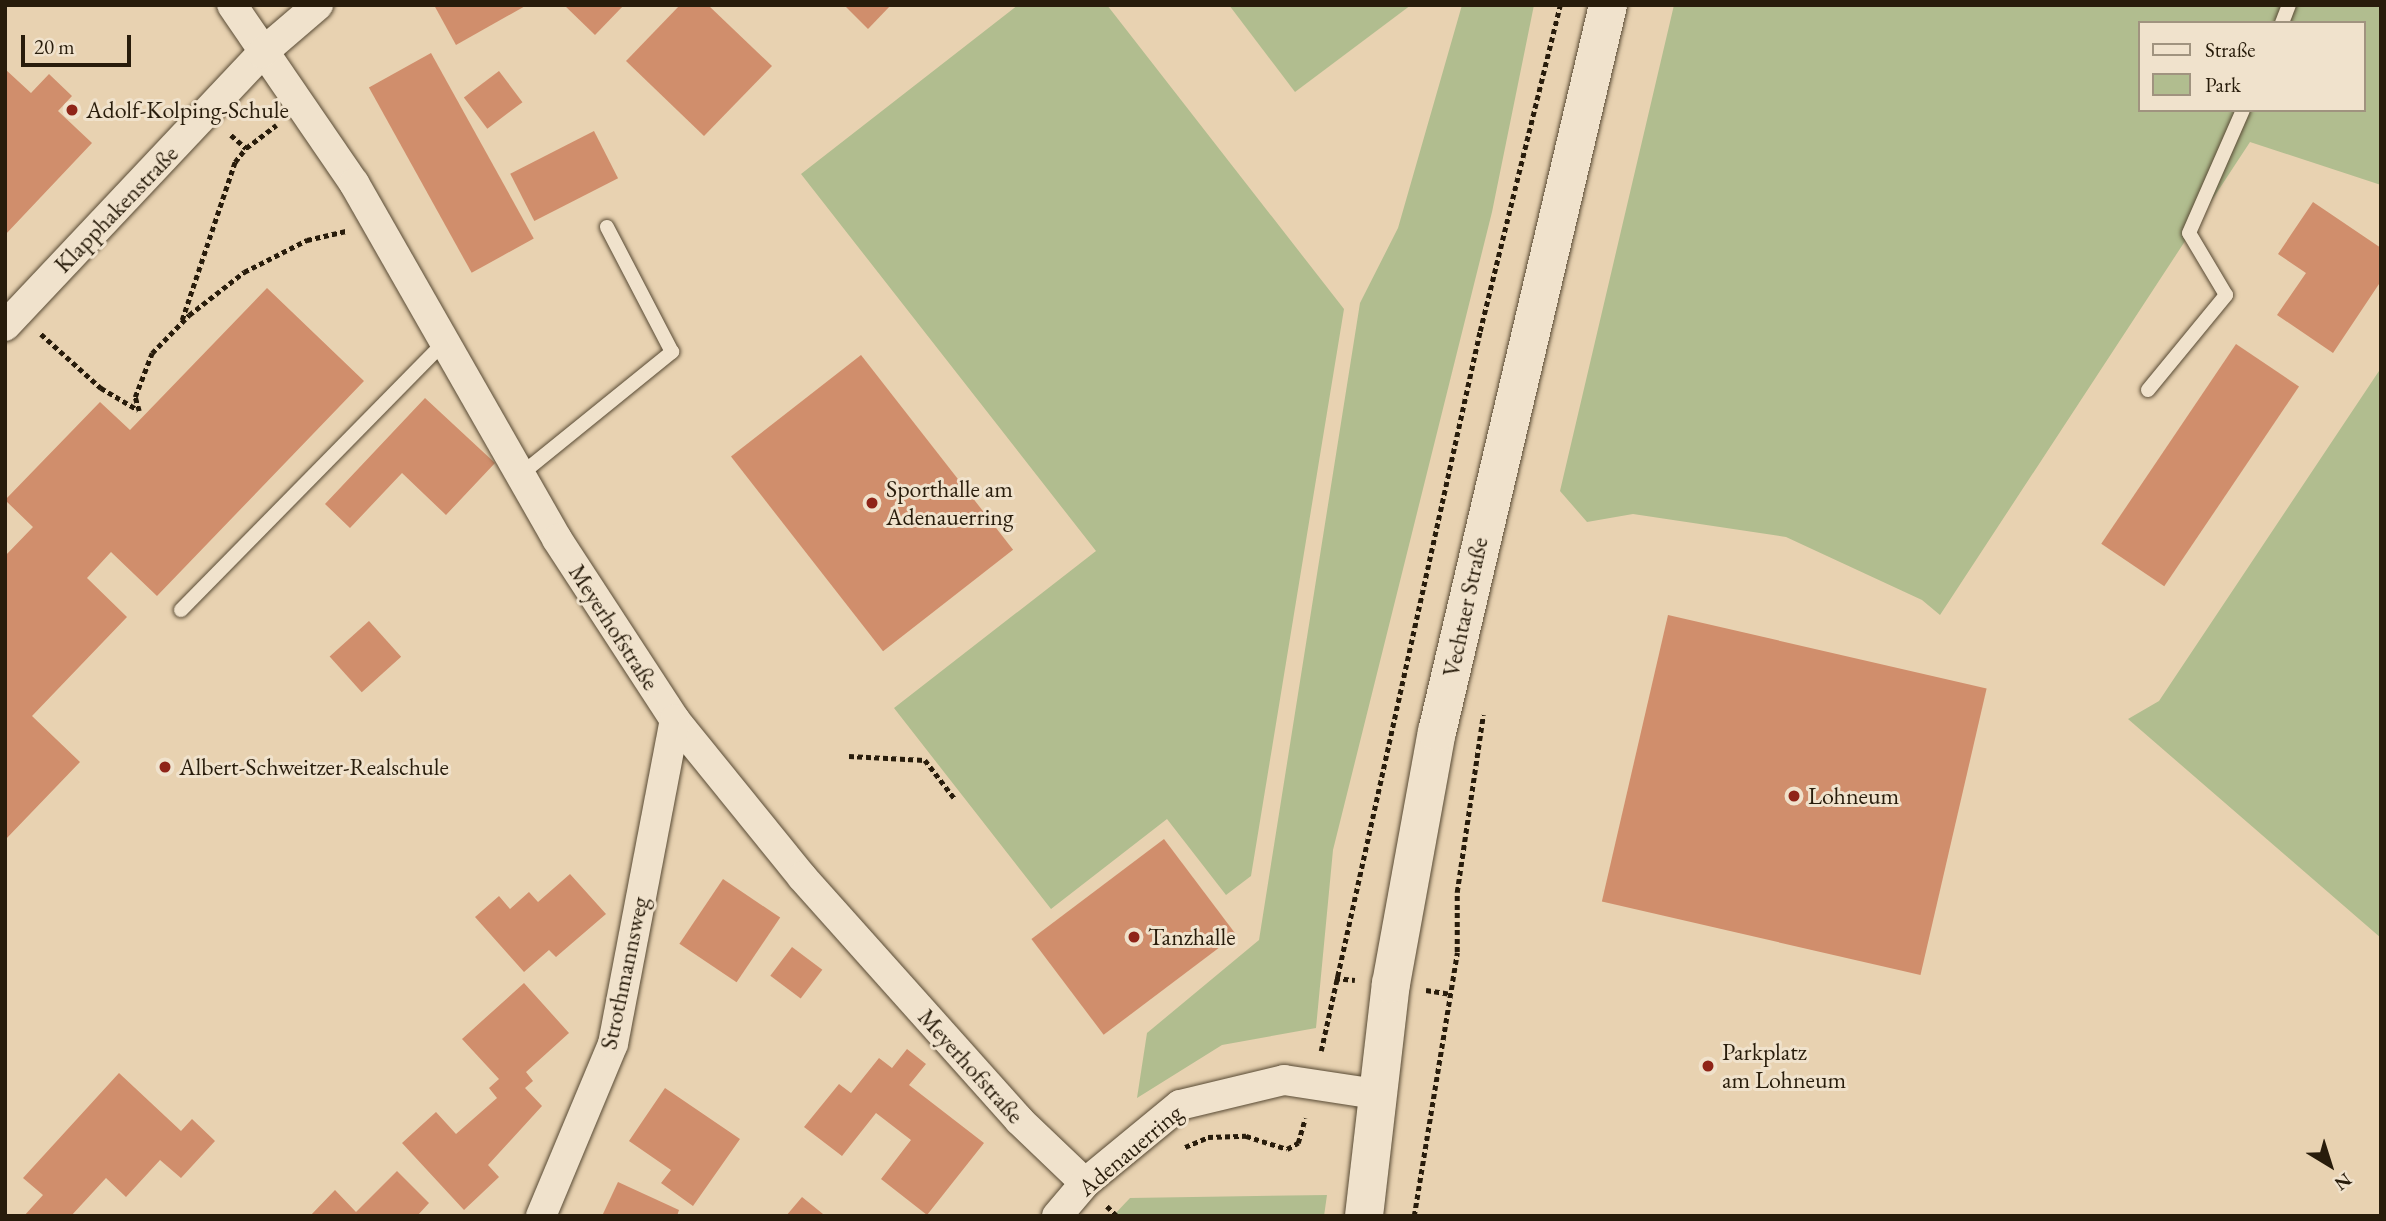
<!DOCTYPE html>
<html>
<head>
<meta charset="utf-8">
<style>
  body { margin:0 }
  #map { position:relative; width:2386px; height:1221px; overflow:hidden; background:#e8d2b1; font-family:"EB Garamond",serif }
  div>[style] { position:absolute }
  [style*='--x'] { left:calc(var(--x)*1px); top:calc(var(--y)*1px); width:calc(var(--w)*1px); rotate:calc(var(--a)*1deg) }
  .green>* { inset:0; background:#b1bd8f }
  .building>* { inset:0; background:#d08e6c; transform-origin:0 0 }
  .path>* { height:4.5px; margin-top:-2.25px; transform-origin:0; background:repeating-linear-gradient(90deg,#281c0b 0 5px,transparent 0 8.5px) }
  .roads { filter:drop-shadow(0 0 2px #584a34) drop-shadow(0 0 2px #584a34) }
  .service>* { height:14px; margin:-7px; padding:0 7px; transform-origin:7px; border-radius:7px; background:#f0e2cc }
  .minor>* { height:30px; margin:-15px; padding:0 15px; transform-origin:15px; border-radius:15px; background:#f0e2cc }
  .secondary>* { height:38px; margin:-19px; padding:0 19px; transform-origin:19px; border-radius:19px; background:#f0e2cc }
  .dots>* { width:19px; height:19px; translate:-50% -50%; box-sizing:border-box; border:4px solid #f0e2cc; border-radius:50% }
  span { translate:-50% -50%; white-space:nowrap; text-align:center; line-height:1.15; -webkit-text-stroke:6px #f0e2cc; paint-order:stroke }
  .poi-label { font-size:24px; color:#281c0b }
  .left { translate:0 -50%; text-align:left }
  .street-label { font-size:24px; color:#281c0b }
  .frame { position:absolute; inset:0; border:7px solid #281c0b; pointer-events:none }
  .legend { position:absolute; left:2138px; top:21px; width:228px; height:91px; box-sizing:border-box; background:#f0e2cc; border:2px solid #a0937f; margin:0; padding:9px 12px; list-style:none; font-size:21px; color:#281c0b }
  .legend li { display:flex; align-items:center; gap:14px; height:35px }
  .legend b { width:35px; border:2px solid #a0937f }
  .north { position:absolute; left:2295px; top:1130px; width:70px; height:70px; -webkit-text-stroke:5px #f0e2cc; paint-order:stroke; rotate:142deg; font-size:19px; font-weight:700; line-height:28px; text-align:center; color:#281c0b }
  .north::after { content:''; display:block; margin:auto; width:24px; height:32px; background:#281c0b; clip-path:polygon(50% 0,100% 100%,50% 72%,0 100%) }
  .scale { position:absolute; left:21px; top:35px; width:110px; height:32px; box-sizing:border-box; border:4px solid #281c0b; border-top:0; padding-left:9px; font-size:21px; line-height:24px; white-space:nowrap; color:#281c0b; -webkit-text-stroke:5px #f0e2cc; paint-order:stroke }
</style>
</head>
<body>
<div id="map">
  <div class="green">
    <i style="clip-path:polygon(1018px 5px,1107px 5px,1344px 309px,1251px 876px,1226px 895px,1167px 819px,1051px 909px,894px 708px,1096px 551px,801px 174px)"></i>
    <i style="clip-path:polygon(1229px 5px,1411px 5px,1295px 92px)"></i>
    <i style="clip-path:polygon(1462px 5px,1534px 5px,1492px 212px,1333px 850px,1316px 1028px,1222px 1045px,1137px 1098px,1147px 1033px,1259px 940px,1360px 303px,1398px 228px)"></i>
    <i style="clip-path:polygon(evenodd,1674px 5px,2381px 5px,2381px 185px,2250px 142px,1940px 615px,1922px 600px,1786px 537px,1633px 514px,1587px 522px,1560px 491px,1674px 5px,2139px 23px,2363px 23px,2363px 110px,2139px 110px,2139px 23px)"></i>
    <i style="clip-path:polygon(2381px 368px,2381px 938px,2128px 719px,2159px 701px)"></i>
    <i style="clip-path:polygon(1327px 1195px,1324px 1216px,1113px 1216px,1130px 1198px)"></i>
  </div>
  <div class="building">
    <i style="clip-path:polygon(434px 5px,527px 5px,456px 45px)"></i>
    <i style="clip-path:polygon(564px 5px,624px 5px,595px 35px)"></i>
    <i style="clip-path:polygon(680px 5px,708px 5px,772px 66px,704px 136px,626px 61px)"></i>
    <i style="clip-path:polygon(844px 5px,891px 5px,868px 29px)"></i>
    <i style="left:431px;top:53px;width:212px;height:71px;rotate:61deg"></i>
    <i style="clip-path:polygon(5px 69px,31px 93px,49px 74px,72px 96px,58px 111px,92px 143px,5px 235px)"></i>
    <i style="left:499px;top:71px;width:39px;height:44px;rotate:53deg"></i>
    <i style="left:594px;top:131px;width:53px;height:94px;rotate:63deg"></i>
    <i style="clip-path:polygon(2313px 202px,2381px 248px,2381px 281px,2333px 353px,2277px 315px,2306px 273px,2278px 254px)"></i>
    <i style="clip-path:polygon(267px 288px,364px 381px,157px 596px,111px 552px,87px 578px,127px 617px,32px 716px,80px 762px,5px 840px,5px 556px,33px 527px,5px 500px,100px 402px,130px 430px)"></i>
    <i style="left:2236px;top:344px;width:76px;height:241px;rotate:34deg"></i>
    <i style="left:861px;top:355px;width:247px;height:165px;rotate:52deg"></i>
    <i style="clip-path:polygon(425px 398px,495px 463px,446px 515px,402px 473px,350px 528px,325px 504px)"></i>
    <i style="left:1668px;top:615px;width:327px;height:294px;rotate:13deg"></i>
    <i style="left:369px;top:621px;width:48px;height:53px;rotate:48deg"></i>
    <i style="left:1164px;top:839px;width:120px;height:166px;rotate:53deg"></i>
    <i style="clip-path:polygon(570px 874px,606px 914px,556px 957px,549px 950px,524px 972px,475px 917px,499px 896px,510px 909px,529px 892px,538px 902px)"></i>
    <i style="left:723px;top:879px;width:69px;height:78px;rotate:34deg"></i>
    <i style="left:792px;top:947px;width:38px;height:36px;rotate:37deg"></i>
    <i style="clip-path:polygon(524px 983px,569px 1033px,526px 1072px,533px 1081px,525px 1088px,542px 1106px,488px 1165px,499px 1177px,464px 1210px,402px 1143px,436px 1112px,456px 1134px,497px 1098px,489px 1088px,499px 1079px,462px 1039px)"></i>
    <i style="clip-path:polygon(907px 1049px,926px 1064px,909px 1085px,984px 1143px,927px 1215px,881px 1179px,911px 1140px,876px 1113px,842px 1156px,804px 1127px,839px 1084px,851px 1093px,879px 1058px,892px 1068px)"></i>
    <i style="clip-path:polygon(119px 1073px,181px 1131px,192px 1119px,215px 1141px,181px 1178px,160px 1160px,126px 1197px,106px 1178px,71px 1216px,24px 1216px,43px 1195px,23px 1178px)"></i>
    <i style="clip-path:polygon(665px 1088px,740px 1139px,693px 1206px,661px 1183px,671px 1170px,629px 1141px)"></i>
    <i style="clip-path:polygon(397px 1171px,429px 1203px,417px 1216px,310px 1216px,335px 1190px,356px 1212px)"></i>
    <i style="clip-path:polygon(618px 1182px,679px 1210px,677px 1216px,602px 1216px)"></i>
    <i style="clip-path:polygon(802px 1197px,823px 1214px,821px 1216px,786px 1216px)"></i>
  </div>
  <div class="path">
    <i style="--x:231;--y:135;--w:20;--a:41"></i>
    <i style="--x:246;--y:148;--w:38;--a:-37"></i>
    <i style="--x:182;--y:320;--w:167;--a:-71.5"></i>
    <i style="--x:235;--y:162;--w:18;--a:-52"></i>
    <i style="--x:41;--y:334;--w:81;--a:42"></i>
    <i style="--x:101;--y:388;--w:43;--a:30.7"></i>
    <i style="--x:139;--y:411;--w:15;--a:-106"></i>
    <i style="--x:135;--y:397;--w:47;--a:-68.9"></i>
    <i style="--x:152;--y:353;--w:53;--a:-45.8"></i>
    <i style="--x:189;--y:315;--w:70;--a:-38"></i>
    <i style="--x:244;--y:272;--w:71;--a:-26.9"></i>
    <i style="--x:307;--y:240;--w:40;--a:-13"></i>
    <i style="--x:849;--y:756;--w:76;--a:3"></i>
    <i style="--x:925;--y:760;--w:49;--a:52.4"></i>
    <i style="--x:1335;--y:978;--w:20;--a:6"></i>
    <i style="--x:1426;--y:990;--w:24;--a:9"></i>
    <i style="--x:1321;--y:1051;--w:737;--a:-77.55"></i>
    <i style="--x:1480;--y:331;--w:336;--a:-76.2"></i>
    <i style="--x:1185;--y:1147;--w:25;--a:-23"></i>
    <i style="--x:1208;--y:1137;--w:38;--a:-2"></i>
    <i style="--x:1246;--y:1136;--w:43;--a:17.6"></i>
    <i style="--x:1287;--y:1149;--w:13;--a:-29"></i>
    <i style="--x:1298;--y:1143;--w:26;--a:-74"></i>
    <i style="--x:1107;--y:1206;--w:14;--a:45"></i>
    <i style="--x:1414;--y:1216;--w:267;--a:-80.7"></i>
    <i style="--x:1457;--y:952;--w:60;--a:-90"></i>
    <i style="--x:1457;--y:892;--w:179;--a:-81.6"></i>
  </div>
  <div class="roads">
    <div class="service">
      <i style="--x:2282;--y:23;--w:19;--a:-69"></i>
      <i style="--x:2148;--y:390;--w:123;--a:-50.6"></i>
      <i style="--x:2226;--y:295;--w:72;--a:-120.8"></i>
      <i style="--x:2189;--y:233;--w:134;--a:-66.3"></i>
      <i style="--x:520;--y:475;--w:196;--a:-39"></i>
      <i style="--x:672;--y:352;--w:141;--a:-117.5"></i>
      <i style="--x:181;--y:610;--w:375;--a:-45.5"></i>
    </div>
    <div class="minor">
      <i style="--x:232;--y:5;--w:216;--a:55.6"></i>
      <i style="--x:354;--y:183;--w:410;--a:60.3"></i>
      <i style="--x:557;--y:539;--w:216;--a:56.9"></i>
      <i style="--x:675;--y:720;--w:202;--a:51"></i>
      <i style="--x:802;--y:877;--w:326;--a:48.2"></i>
      <i style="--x:1019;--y:1120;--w:91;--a:43.7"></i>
      <i style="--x:5;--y:326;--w:375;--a:-46.7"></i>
      <i style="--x:262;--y:53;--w:74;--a:-40.6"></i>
      <i style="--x:541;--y:1216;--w:186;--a:-67.3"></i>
      <i style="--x:613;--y:1044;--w:330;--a:-79.2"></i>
      <i style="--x:1057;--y:1216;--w:43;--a:-49.7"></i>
      <i style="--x:1085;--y:1183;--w:123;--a:-39.4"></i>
      <i style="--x:1180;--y:1105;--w:107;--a:-13.5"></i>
      <i style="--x:1284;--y:1080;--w:92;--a:8.7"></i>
    </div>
    <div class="secondary">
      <i style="--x:1364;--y:1216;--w:234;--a:-83.4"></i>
      <i style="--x:1391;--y:984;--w:256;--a:-79.7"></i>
      <i style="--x:1437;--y:732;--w:747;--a:-76.76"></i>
    </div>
  </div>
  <div class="dots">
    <i style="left:72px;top:110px;background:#8f2418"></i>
    <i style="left:872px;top:503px;background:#8f2418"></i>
    <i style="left:165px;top:767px;background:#8f2418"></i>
    <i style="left:1794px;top:796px;background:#8f2418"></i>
    <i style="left:1134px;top:937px;background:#8f2418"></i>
    <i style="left:1708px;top:1066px;background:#8f2418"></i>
  </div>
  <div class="poi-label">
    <span class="left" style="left:86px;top:110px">Adolf-Kolping-Schule</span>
    <span class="left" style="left:886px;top:503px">Sporthalle am<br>Adenauerring</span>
    <span class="left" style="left:179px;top:767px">Albert-Schweitzer-Realschule</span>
    <span class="left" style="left:1808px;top:796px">Lohneum</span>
    <span class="left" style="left:1148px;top:937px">Tanzhalle</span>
    <span class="left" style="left:1722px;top:1066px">Parkplatz<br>am Lohneum</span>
  </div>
  <div class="street-label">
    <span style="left:116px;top:209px;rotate:-46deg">Klapphakenstraße</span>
    <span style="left:1465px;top:607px;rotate:-78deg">Vechtaer Straße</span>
    <span style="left:614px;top:627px;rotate:57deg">Meyerhofstraße</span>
    <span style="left:624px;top:973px;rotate:-78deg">Strothmannsweg</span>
    <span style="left:971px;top:1066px;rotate:48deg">Meyerhofstraße</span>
    <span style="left:1130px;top:1150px;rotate:-40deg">Adenauerring</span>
  </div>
  <div class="frame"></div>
  <ul class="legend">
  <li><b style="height:9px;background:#f0e2cc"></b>Straße</li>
  <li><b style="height:19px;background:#b1bd8f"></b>Park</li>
  </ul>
  <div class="north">N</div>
  <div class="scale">20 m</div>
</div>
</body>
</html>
